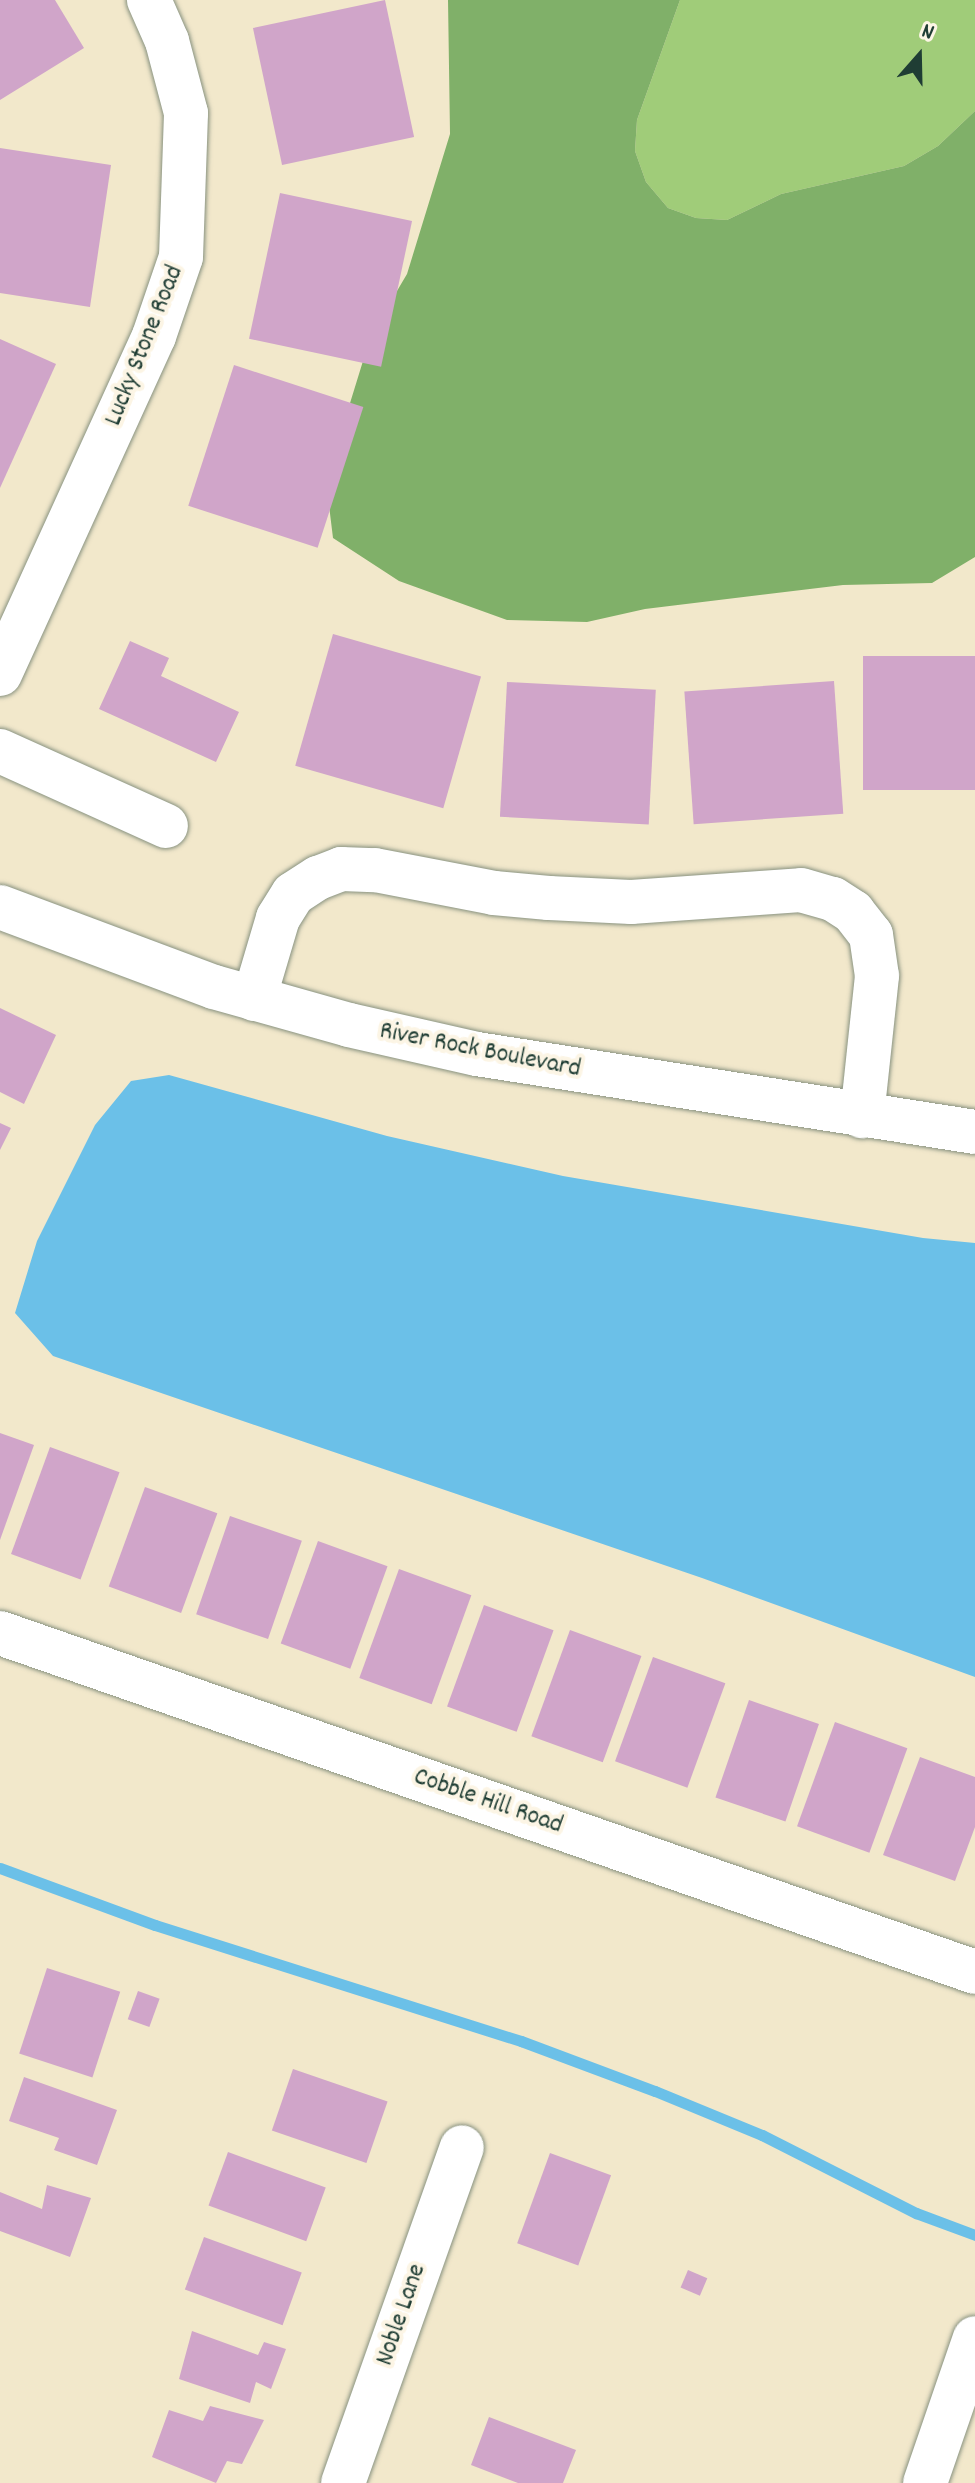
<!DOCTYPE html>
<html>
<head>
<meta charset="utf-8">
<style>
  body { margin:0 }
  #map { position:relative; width:975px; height:2483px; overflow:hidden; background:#f2e8cb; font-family:Dekko,sans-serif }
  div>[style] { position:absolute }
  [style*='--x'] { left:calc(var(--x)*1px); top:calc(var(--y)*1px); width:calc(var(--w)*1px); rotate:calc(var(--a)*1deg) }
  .green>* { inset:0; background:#a0cc79 }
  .forest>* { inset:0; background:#80b069 }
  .water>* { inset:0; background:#6bc0e8 }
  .stream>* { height:11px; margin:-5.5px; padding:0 5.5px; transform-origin:5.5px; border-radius:5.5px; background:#6bc0e8 }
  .building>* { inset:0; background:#d0a5c9; transform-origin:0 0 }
  .roads { filter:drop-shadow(0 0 2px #889280) drop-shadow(0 0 2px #889280) }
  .minor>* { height:44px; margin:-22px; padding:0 22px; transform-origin:22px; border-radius:22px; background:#fff }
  span { translate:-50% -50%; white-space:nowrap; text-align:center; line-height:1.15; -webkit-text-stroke:8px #fcf5e5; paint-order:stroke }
  .street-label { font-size:26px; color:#1f3d34 }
  .north { position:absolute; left:879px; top:16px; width:80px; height:80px; -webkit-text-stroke:6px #fcf5e5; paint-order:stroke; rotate:20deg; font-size:22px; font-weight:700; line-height:32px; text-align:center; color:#1f3d34 }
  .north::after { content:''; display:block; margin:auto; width:28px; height:36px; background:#1f3d34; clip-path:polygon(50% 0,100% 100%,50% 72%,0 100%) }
</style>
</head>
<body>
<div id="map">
  <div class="green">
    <i style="clip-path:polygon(680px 0,975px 0,975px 111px,938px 146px,904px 166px,781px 194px,727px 220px,696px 218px,668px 208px,646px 182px,635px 151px,637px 120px)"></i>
  </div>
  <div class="forest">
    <i style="clip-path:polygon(448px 0,680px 0,637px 120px,635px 151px,646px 182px,668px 208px,696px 218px,727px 220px,781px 194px,904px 166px,938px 146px,975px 111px,975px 557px,932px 583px,843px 585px,645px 609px,587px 622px,507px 620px,399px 581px,333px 538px,326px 481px,371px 335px,407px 274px,450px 134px)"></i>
  </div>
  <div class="water">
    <i style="clip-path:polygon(169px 1075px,387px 1136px,563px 1176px,923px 1238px,975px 1243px,975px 1677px,702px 1578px,53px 1356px,15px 1313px,37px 1241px,95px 1125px,131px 1081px)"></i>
  </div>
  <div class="stream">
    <i style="--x:0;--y:1868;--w:165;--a:20.2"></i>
    <i style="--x:155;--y:1925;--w:384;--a:17.6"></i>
    <i style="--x:521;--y:2041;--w:143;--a:20.5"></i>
    <i style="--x:655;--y:2091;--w:116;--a:22.4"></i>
    <i style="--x:762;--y:2135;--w:173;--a:26.9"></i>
    <i style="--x:916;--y:2213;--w:63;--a:20.4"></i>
  </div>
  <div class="building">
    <i style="clip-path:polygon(0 0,55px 0,84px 48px,0 100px)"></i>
    <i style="left:385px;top:0;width:140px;height:135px;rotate:78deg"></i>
    <i style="clip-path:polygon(0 148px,111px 165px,90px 307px,0 293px)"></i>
    <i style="left:280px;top:193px;width:135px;height:149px;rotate:12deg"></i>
    <i style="clip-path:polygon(0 339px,56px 364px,0 488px)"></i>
    <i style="left:234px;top:365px;width:136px;height:148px;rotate:18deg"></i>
    <i style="left:333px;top:634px;width:154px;height:137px;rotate:16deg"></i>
    <i style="clip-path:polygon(130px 641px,169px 658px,161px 676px,239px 712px,216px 762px,99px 709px)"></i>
    <i style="left:975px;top:656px;width:134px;height:112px;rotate:90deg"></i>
    <i style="left:834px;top:681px;width:133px;height:150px;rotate:86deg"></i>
    <i style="left:507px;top:682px;width:149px;height:135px;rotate:3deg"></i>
    <i style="clip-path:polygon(0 1008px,56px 1035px,24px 1104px,0 1092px)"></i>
    <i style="clip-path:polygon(0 1123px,11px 1128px,0 1150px)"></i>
    <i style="clip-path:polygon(0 1433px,34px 1445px,0 1540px)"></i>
    <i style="left:50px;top:1447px;width:74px;height:114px;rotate:20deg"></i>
    <i style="left:145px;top:1487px;width:77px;height:106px;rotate:20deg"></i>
    <i style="left:230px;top:1516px;width:76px;height:104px;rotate:19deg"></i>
    <i style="left:318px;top:1541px;width:74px;height:109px;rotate:20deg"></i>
    <i style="left:399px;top:1569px;width:77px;height:116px;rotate:20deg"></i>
    <i style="left:484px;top:1605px;width:74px;height:108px;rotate:20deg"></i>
    <i style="left:570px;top:1630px;width:76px;height:113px;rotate:20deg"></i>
    <i style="left:653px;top:1657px;width:77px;height:111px;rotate:20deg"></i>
    <i style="left:749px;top:1700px;width:74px;height:103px;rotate:19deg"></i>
    <i style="left:835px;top:1722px;width:77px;height:111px;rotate:20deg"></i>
    <i style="clip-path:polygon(920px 1757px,975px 1777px,975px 1827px,955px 1881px,883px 1855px)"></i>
    <i style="left:47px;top:1968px;width:77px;height:90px;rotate:18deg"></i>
    <i style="left:138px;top:1991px;width:23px;height:30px;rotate:20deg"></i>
    <i style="left:293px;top:2069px;width:100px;height:65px;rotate:19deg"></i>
    <i style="clip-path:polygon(24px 2077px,117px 2110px,97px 2165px,54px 2150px,59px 2138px,9px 2121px)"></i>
    <i style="left:228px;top:2152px;width:104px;height:57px;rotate:20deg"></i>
    <i style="left:550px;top:2153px;width:65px;height:96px;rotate:20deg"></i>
    <i style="clip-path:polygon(47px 2185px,91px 2198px,70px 2257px,0 2231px,0 2192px,42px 2209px)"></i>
    <i style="left:204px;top:2237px;width:104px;height:56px;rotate:20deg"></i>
    <i style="left:688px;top:2270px;width:21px;height:19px;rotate:23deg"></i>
    <i style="clip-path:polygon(192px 2331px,258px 2355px,264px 2342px,286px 2349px,271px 2389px,256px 2382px,250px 2403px,179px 2379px)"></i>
    <i style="clip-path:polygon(210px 2406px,264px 2420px,242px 2464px,227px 2461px,216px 2483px,152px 2457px,169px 2410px,203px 2421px)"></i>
    <i style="clip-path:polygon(489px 2417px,576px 2450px,563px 2483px,518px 2483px,471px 2465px)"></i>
  </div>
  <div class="roads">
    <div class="minor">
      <i style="--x:0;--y:674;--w:371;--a:-65.5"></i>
      <i style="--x:154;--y:336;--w:83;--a:-71.1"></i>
      <i style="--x:181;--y:257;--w:144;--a:-88"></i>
      <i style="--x:186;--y:113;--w:74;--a:-104.8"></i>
      <i style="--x:167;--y:41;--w:45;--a:-113.7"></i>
      <i style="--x:0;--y:751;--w:182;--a:24.3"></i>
      <i style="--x:0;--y:907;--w:228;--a:20.5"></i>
      <i style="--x:214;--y:987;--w:140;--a:15.7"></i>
      <i style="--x:349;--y:1025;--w:131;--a:12.8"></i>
      <i style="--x:477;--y:1054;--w:504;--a:8.9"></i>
      <i style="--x:254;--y:999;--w:84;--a:-73.5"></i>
      <i style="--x:278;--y:918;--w:28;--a:-58"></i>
      <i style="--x:293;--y:894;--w:30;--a:-33"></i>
      <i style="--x:318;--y:878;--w:25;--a:-21"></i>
      <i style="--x:341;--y:869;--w:34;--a:2"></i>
      <i style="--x:375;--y:870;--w:121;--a:10.9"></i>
      <i style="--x:494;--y:893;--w:55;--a:5.2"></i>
      <i style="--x:549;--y:898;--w:82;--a:2.8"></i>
      <i style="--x:631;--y:902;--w:170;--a:-4"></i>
      <i style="--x:801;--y:890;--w:33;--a:16"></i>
      <i style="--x:833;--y:899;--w:24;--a:33"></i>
      <i style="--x:853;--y:912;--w:29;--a:52"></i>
      <i style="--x:871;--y:935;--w:41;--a:81.7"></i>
      <i style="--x:877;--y:976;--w:141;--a:96.1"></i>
      <i style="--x:0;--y:1633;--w:1032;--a:19.17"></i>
      <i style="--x:343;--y:2483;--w:356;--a:-70.5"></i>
      <i style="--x:925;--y:2483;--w:153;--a:-71"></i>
    </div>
  </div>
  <div class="street-label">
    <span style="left:145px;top:346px;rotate:-68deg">Lucky Stone Road</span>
    <span style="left:480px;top:1051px;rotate:11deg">River Rock Boulevard</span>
    <span style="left:488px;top:1802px;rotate:19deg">Cobble Hill Road</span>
    <span style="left:402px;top:2315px;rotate:-71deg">Noble Lane</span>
  </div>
  <div class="north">N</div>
</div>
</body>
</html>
